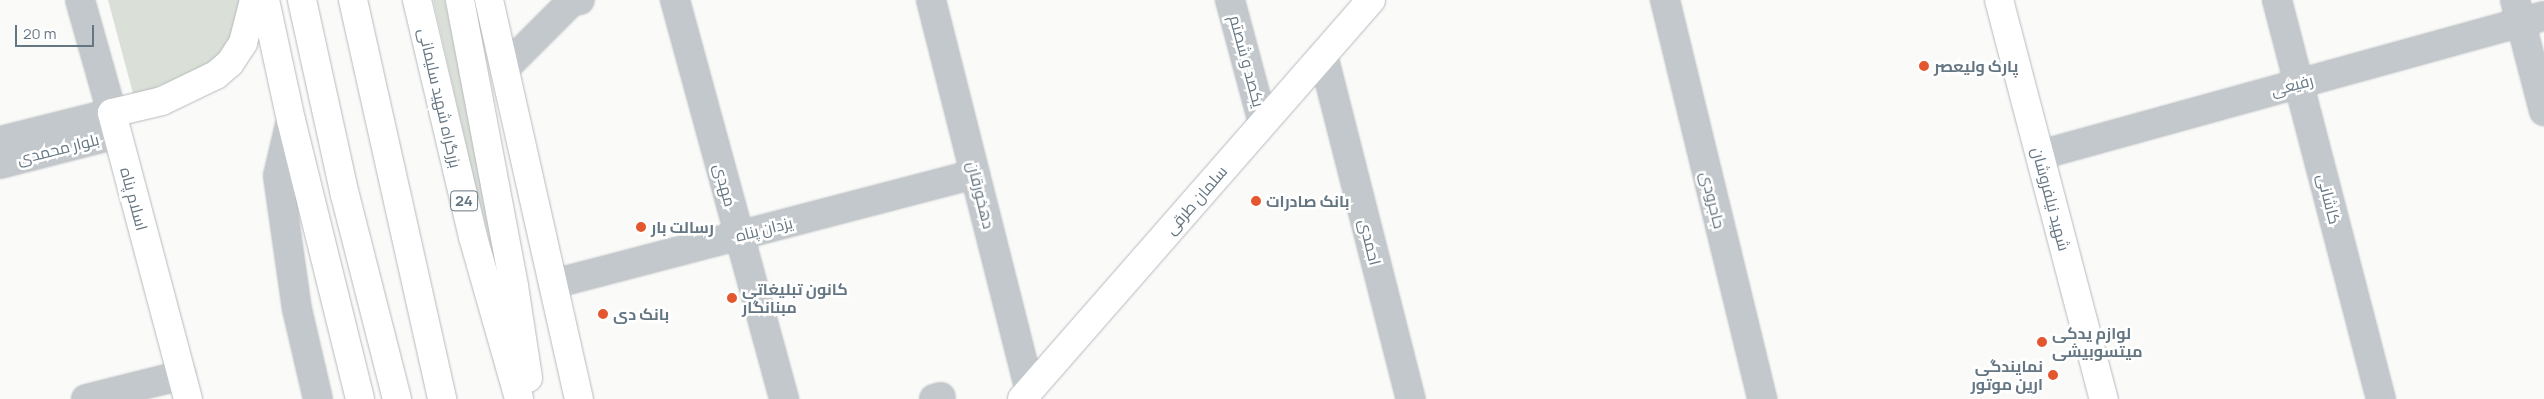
<!DOCTYPE html>
<html>
<head>
<meta charset="utf-8">
<style>
  body { margin:0 }
  #map { position:relative; width:2544px; height:399px; overflow:hidden; background:#fafaf8; font-family:Manrope,Cairo,sans-serif }
  div>[style] { position:absolute }
  [style*='--x'] { left:calc(var(--x)*1px); top:calc(var(--y)*1px); width:calc(var(--w)*1px); rotate:calc(var(--a)*1deg) }
  .green>* { inset:0; background:#dadfd7 }
  .roads { filter:drop-shadow(0 0 1px #b5babe) drop-shadow(0 0 1px #b5babe) }
  .minor>* { height:28px; margin:-14px; padding:0 14px; transform-origin:14px; border-radius:14px; background:#c3c8cc }
  .major>* { height:28px; margin:-14px; padding:0 14px; transform-origin:14px; border-radius:14px; background:#fff }
  .highway>* { height:28px; margin:-14px; padding:0 14px; transform-origin:14px; border-radius:14px; background:#fff }
  .dots>* { width:14px; height:14px; translate:-50% -50%; box-sizing:border-box; border:2px solid #fff; border-radius:50% }
  span { translate:-50% -50%; white-space:nowrap; text-align:center; line-height:1.15; -webkit-text-stroke:5px #fff; paint-order:stroke }
  .shield-label span { padding:1px 4px; background:#fff; border:1px solid; border-radius:4px; -webkit-text-stroke-width:0 }
  .shield-label { font-size:15px; color:#657683; font-weight:700 }
  .street-label { font-size:16px; color:#657683 }
  .poi-label { font-size:16px; color:#657683; font-weight:700 }
  .left { translate:0 -50%; text-align:left }
  .right { translate:-100% -50%; text-align:right }
  .scale { position:absolute; left:15px; top:25px; width:79px; height:22px; box-sizing:border-box; border:2px solid #657683; border-top:0; padding-left:6px; font-size:15px; line-height:18px; white-space:nowrap; color:#657683; -webkit-text-stroke:4px #fff; paint-order:stroke }
</style>
</head>
<body>
<div id="map">
  <div class="green">
    <i style="clip-path:polygon(108px 0,240px 0,240px 7px,237px 27px,222px 54px,205px 66px,134px 97px)"></i>
    <i style="clip-path:polygon(433px 0,445px 0,504px 296px,477px 192px)"></i>
  </div>
  <div class="roads">
    <div class="minor">
      <i style="--x:675;--y:0;--w:414;--a:74.7"></i>
      <i style="--x:931;--y:0;--w:402;--a:75.8"></i>
      <i style="--x:1230;--y:0;--w:127;--a:75"></i>
      <i style="--x:1665;--y:0;--w:411;--a:76.3"></i>
      <i style="--x:2277;--y:0;--w:412;--a:75.4"></i>
      <i style="--x:2515;--y:0;--w:115;--a:75.4"></i>
      <i style="--x:1323;--y:55;--w:355;--a:75.7"></i>
      <i style="--x:505;--y:68;--w:93;--a:-45"></i>
      <i style="--x:571;--y:2;--w:9;--a:-13"></i>
      <i style="--x:291;--y:120;--w:57;--a:103.1"></i>
      <i style="--x:278;--y:176;--w:134;--a:81.9"></i>
      <i style="--x:297;--y:309;--w:92;--a:76.9"></i>
      <i style="--x:0;--y:141;--w:115;--a:-14"></i>
      <i style="--x:112;--y:113;--w:117;--a:-105.8"></i>
      <i style="--x:2040;--y:155;--w:523;--a:-15.42"></i>
      <i style="--x:0;--y:164;--w:121;--a:-14.4"></i>
      <i style="--x:553;--y:284;--w:436;--a:-14.6"></i>
      <i style="--x:86;--y:399;--w:99;--a:-14"></i>
      <i style="--x:934;--y:399;--w:7;--a:-16"></i>
    </div>
    <div class="major">
      <i style="--x:489;--y:0;--w:409;--a:77.3"></i>
      <i style="--x:1999;--y:0;--w:413;--a:75.3"></i>
      <i style="--x:345;--y:195;--w:211;--a:75.7"></i>
      <i style="--x:188;--y:399;--w:296;--a:-104.9"></i>
      <i style="--x:112;--y:113;--w:51;--a:-13.5"></i>
      <i style="--x:162;--y:101;--w:60;--a:-25.7"></i>
      <i style="--x:216;--y:75;--w:18;--a:-41"></i>
      <i style="--x:230;--y:63;--w:24;--a:-57"></i>
      <i style="--x:243;--y:43;--w:44;--a:-75.7"></i>
      <i style="--x:1022;--y:399;--w:530;--a:-48.82"></i>
    </div>
    <div class="highway">
      <i style="--x:265;--y:0;--w:123;--a:77.8"></i>
      <i style="--x:291;--y:120;--w:287;--a:76.1"></i>
      <i style="--x:302;--y:0;--w:200;--a:77.6"></i>
      <i style="--x:353;--y:0;--w:409;--a:77.4"></i>
      <i style="--x:417;--y:0;--w:244;--a:76.7"></i>
      <i style="--x:473;--y:237;--w:168;--a:74.1"></i>
      <i style="--x:460;--y:0;--w:291;--a:79.3"></i>
      <i style="--x:514;--y:286;--w:93;--a:81.3"></i>
    </div>
  </div>
  <div class="dots">
    <i style="left:1924px;top:66px;background:#e4572e"></i>
    <i style="left:1256px;top:201px;background:#e4572e"></i>
    <i style="left:641px;top:227px;background:#e4572e"></i>
    <i style="left:732px;top:298px;background:#e4572e"></i>
    <i style="left:603px;top:314px;background:#e4572e"></i>
    <i style="left:2042px;top:342px;background:#e4572e"></i>
    <i style="left:2053px;top:375px;background:#e4572e"></i>
  </div>
  <div class="shield-label">
    <span style="left:464px;top:201px">24</span>
  </div>
  <div class="street-label">
    <span style="left:1247px;top:61px;rotate:75deg">یکصد و شصتم</span>
    <span style="left:2292px;top:85px;rotate:-15deg">رفیعی</span>
    <span style="left:440px;top:98px;rotate:77deg">بزرگراه شهید سلیمانی</span>
    <span style="left:58px;top:149px;rotate:-14deg">بلوار محمدی</span>
    <span style="left:725px;top:185px;rotate:75deg">مهدی</span>
    <span style="left:981px;top:195px;rotate:76deg">دهخورقان</span>
    <span style="left:134px;top:199px;rotate:75deg">اسلام پناه</span>
    <span style="left:2051px;top:199px;rotate:75deg">شهید نیلفروشان</span>
    <span style="left:2329px;top:199px;rotate:76deg">کاشانی</span>
    <span style="left:1196px;top:200px;rotate:-49deg">سلمان طرقی</span>
    <span style="left:1713px;top:200px;rotate:76deg">جاجرودی</span>
    <span style="left:764px;top:229px;rotate:-14deg">یزدان پناه</span>
    <span style="left:1370px;top:242px;rotate:76deg">احمدی</span>
  </div>
  <div class="poi-label">
    <span class="left" style="left:1934px;top:66px">پارک ولیعصر</span>
    <span class="left" style="left:1266px;top:201px">بانک صادرات</span>
    <span class="left" style="left:651px;top:227px">رسالت بار</span>
    <span class="left" style="left:742px;top:298px">کانون تبلیغاتی<br>مبنانگار</span>
    <span class="left" style="left:613px;top:314px">بانک دی</span>
    <span class="left" style="left:2052px;top:342px">لوازم یدکی<br>میتسوبیشی</span>
    <span class="right" style="left:2043px;top:375px">نمایندگی<br>ارین موتور</span>
  </div>
  <div class="scale">20 m</div>
</div>
</body>
</html>
